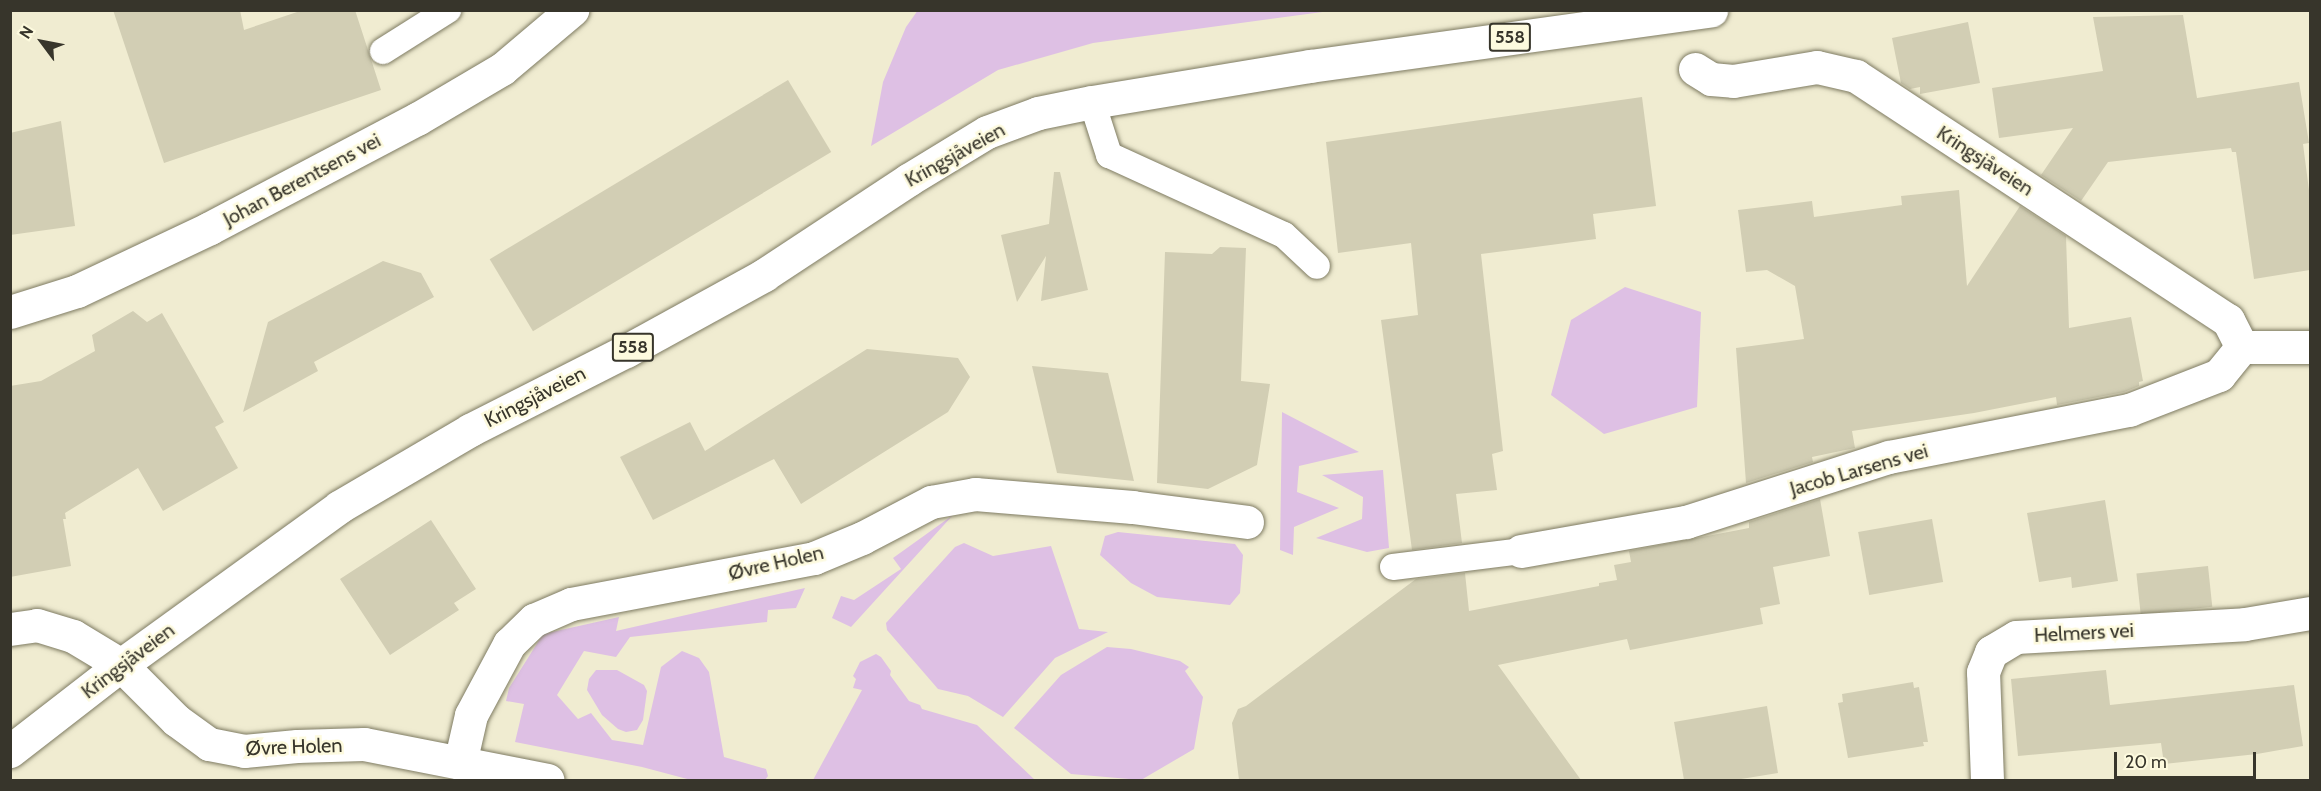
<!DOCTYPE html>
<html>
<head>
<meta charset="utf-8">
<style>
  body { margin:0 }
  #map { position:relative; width:2321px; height:791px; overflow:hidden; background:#f0ecd1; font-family:Cabin,sans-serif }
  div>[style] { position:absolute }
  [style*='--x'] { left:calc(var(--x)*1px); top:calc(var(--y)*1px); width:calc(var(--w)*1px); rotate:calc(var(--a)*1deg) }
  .green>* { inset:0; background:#dec0e4 }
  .building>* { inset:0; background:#d2ceb4; transform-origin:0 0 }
  .roads { filter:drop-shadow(0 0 2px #7e7b62) drop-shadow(0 0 2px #7e7b62) }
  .service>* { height:26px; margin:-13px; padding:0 13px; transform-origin:13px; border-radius:13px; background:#fff }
  .minor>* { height:33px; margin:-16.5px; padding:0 16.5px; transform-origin:16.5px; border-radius:16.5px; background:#fff }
  .tertiary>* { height:33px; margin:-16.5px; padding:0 16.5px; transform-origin:16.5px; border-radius:16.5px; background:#fff }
  .primary>* { height:33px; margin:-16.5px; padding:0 16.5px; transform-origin:16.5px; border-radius:16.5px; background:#fff }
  span { translate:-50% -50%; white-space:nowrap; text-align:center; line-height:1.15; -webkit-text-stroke:5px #fdfade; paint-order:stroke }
  .shield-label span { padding:2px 4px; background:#fdfade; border:2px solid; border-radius:4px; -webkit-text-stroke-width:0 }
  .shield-label { font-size:18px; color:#37352b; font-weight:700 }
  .street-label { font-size:20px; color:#37352b }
  .frame { position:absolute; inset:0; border:12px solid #37352b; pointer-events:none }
  .north { position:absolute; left:12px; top:12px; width:60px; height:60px; -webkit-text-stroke:4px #fdfade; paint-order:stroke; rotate:302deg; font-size:16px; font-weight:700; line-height:24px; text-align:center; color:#37352b }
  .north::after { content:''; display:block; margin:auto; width:21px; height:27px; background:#37352b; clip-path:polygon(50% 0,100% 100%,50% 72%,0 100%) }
  .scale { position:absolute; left:2114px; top:752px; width:142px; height:27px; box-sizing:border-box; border:3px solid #37352b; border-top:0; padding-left:8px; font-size:18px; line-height:21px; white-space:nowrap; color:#37352b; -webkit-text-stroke:4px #fdfade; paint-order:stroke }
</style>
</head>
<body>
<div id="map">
  <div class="green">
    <i style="clip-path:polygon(918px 10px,1330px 10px,1330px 11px,1093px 43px,998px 70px,871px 146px,883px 82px,906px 27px)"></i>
    <i style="clip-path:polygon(1625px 287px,1701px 312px,1697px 407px,1604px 434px,1551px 395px,1571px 320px)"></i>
    <i style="clip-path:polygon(1282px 412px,1359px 452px,1299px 466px,1297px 492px,1339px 508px,1294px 527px,1293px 555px,1280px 550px)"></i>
    <i style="clip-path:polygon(1383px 470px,1389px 548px,1367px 552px,1316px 538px,1362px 519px,1363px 497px,1322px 475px)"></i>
    <i style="clip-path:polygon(953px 515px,851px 627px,832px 618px,841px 596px,854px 600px,901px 569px,893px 558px)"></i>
    <i style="clip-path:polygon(1118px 532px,1235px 544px,1243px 555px,1240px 593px,1230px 605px,1157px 597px,1131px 583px,1100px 555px,1105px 536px)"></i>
    <i style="clip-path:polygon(964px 543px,993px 556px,1051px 546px,1079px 629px,1108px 632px,1055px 658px,1003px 717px,968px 696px,938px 689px,887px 630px,886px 623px,955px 547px)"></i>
    <i style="clip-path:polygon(805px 588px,796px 608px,768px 610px,767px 622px,630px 637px,616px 657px,584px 651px,557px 695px,578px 719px,591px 713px,612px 740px,643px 745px,661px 667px,682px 651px,699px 658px,709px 672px,724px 757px,766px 769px,768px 776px,765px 780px,691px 780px,642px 767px,515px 742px,524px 704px,506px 701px,509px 688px,543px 634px,619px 617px,616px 631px)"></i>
    <i style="clip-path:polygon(1107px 647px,1131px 649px,1180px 661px,1189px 667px,1185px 671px,1203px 697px,1194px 749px,1141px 780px,1071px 774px,1014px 728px,1061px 675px)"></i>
    <i style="clip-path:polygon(876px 654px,881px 657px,891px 671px,890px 675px,909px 701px,920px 705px,922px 709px,977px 725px,1035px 780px,813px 780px,862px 690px,853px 688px,856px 679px,853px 676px,860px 662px)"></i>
    <i style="clip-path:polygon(596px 670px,617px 670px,644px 685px,647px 691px,643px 720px,637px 730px,626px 732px,618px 729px,602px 715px,587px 690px,589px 679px)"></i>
  </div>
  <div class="building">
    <i style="clip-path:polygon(113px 10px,240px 10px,244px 30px,303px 10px,355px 10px,381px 90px,164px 163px)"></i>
    <i style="clip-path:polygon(2183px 15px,2197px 98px,2299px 82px,2309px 143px,2303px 144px,2310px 198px,2310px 270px,2254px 279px,2236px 152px,2232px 152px,2231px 148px,2108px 162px,2081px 201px,2041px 175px,2073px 128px,1999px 138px,1992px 88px,2103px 71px,2093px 17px)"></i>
    <i style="clip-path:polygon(1968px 22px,1980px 83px,1920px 94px,1920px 87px,1910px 89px,1901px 83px,1892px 38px)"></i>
    <i style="left:788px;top:80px;width:84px;height:348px;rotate:59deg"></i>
    <i style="clip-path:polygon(1642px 97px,1656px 206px,1593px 214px,1596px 239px,1481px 254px,1503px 451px,1492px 454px,1497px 490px,1456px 494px,1462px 543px,1412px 550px,1381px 320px,1418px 315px,1411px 243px,1338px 253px,1326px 142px)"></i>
    <i style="clip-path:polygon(61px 121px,75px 226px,10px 235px,10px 133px)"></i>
    <i style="clip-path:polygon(1054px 172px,1060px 172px,1088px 290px,1041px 301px,1046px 256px,1017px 302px,1001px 235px,1049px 224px)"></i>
    <i style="clip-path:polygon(1959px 190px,1967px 286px,2020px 206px,2066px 236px,2069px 328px,2131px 317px,2143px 381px,2139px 382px,2139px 386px,2124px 392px,2057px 405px,2056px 397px,1974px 413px,1852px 431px,1855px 448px,1812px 457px,1813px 462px,1746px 483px,1736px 348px,1804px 339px,1795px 286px,1767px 270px,1746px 272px,1738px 210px,1812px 201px,1814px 217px,1902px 205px,1901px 196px)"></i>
    <i style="clip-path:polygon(1220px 247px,1246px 248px,1241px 381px,1270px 384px,1257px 465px,1208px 489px,1157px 483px,1165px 252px,1212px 254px)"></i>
    <i style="clip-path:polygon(383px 261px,421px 273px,434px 297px,314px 362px,318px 371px,243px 412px,268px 322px)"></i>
    <i style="clip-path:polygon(133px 311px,147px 322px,162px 313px,224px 422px,215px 427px,238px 468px,163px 511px,138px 468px,65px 513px,66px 519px,63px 519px,71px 566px,10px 577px,10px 386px,41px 381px,95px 351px,92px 335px)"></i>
    <i style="clip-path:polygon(867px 349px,958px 358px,970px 377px,948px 412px,801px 504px,774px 459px,653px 520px,620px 457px,690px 422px,705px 451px)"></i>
    <i style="clip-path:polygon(1032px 366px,1108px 373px,1134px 481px,1057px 473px)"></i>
    <i style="clip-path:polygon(1820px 499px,1830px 556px,1773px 567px,1780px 604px,1760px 608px,1763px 624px,1630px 650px,1627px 639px,1498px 665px,1581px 780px,1239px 780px,1232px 723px,1238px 709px,1246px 706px,1416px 579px,1465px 573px,1469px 611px,1599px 586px,1599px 583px,1617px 580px,1614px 565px,1631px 562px,1629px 551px,1749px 528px,1749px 522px)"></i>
    <i style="clip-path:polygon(2105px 500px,2118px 581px,2072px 588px,2071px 577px,2039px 582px,2027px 513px)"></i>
    <i style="left:1932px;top:519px;width:64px;height:75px;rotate:80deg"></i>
    <i style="clip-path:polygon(431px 520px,476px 589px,454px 603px,459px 610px,390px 655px,340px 579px)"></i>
    <i style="left:2208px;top:566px;width:41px;height:72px;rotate:84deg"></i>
    <i style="clip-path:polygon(2106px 670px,2110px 705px,2294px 685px,2303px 746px,2257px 754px,2164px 764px,2161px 743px,2018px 756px,2011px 679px)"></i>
    <i style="clip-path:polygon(1913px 682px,1914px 688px,1919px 687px,1928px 742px,1923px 742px,1924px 746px,1848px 758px,1838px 703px,1843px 702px,1842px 694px)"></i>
    <i style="clip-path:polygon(1767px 706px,1778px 773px,1735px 780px,1684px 780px,1674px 722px)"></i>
  </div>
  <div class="roads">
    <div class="service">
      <i style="--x:383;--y:51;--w:77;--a:-32.2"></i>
      <i style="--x:1092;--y:102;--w:56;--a:72.2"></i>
      <i style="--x:1109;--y:155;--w:192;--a:24.6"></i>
      <i style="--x:1284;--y:235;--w:45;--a:43.2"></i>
      <i style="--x:1393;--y:567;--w:129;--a:-7.1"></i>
    </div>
    <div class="minor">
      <i style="--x:1695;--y:69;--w:19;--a:32"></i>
      <i style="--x:1711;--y:79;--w:22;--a:5"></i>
      <i style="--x:1733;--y:81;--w:85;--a:-9.5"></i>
      <i style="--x:1817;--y:67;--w:40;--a:13"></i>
      <i style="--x:1856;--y:76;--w:445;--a:33.3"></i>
      <i style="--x:2228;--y:320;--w:30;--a:63"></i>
      <i style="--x:2242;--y:347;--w:68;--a:0"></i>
      <i style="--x:1521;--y:551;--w:168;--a:-10"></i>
      <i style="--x:1686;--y:522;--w:213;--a:-17.8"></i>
      <i style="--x:1889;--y:457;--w:245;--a:-11.1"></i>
      <i style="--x:2129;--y:410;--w:97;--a:-21.3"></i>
      <i style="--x:2219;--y:375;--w:36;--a:-51"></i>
      <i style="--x:10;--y:629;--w:27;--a:-8"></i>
      <i style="--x:37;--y:625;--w:38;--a:17"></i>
      <i style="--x:73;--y:636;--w:56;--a:31.1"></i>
      <i style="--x:121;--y:665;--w:78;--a:45"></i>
      <i style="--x:176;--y:720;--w:41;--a:36"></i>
      <i style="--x:209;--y:744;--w:36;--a:11"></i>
      <i style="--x:244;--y:751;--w:53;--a:-5.4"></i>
      <i style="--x:297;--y:746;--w:67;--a:-1.7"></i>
      <i style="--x:364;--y:744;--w:187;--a:11.1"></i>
      <i style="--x:460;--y:763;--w:49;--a:-77.1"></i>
      <i style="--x:471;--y:715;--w:81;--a:-61.8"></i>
      <i style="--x:509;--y:644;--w:35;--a:-44"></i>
      <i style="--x:534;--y:620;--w:40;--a:-23.4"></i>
      <i style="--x:571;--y:604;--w:247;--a:-10.7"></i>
      <i style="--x:814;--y:558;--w:52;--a:-22.6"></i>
      <i style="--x:862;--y:538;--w:78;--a:-27.6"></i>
      <i style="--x:931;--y:502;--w:45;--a:-10.3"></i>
      <i style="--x:975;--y:494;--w:158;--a:4.7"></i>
      <i style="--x:1132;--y:507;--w:116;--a:7.4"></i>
      <i style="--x:1987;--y:780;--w:108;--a:-92.1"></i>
      <i style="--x:1983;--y:672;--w:22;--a:-68"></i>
      <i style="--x:1991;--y:652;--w:29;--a:-31"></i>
      <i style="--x:2016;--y:637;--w:229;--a:-3.2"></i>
      <i style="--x:2245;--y:624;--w:66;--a:-9.6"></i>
    </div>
    <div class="tertiary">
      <i style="--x:10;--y:312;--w:70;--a:-17.4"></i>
      <i style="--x:77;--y:291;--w:147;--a:-25.3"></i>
      <i style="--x:210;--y:228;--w:234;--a:-27.8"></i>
      <i style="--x:417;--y:119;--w:99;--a:-30.5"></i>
      <i style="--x:502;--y:69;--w:92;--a:-40.1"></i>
    </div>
    <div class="primary">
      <i style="--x:10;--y:751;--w:140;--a:-37.8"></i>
      <i style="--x:121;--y:665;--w:269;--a:-35.9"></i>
      <i style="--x:339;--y:507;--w:152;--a:-30.4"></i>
      <i style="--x:470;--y:430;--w:175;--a:-26.9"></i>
      <i style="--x:626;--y:351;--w:158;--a:-28.8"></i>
      <i style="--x:764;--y:275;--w:173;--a:-33.4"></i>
      <i style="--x:908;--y:180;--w:92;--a:-31.3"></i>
      <i style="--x:987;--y:132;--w:54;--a:-20.4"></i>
      <i style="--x:1038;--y:113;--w:55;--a:-11.5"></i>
      <i style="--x:1092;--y:102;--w:221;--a:-9.4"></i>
      <i style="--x:1310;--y:66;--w:405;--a:-7.9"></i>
    </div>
  </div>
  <div class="shield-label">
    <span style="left:1510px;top:37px">558</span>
    <span style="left:633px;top:347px">558</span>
  </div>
  <div class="street-label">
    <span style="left:955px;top:155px;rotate:-29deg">Kringsjåveien</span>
    <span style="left:1985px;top:161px;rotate:33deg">Kringsjåveien</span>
    <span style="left:302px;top:180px;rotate:-28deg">Johan Berentsens vei</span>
    <span style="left:535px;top:397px;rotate:-27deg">Kringsjåveien</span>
    <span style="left:1859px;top:470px;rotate:-16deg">Jacob Larsens vei</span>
    <span style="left:776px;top:563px;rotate:-13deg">Øvre Holen</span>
    <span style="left:2084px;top:633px;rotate:-3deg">Helmers vei</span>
    <span style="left:128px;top:661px;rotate:-37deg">Kringsjåveien</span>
    <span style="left:294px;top:747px;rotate:-2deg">Øvre Holen</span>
  </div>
  <div class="frame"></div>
  <div class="north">N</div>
  <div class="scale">20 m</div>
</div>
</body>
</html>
